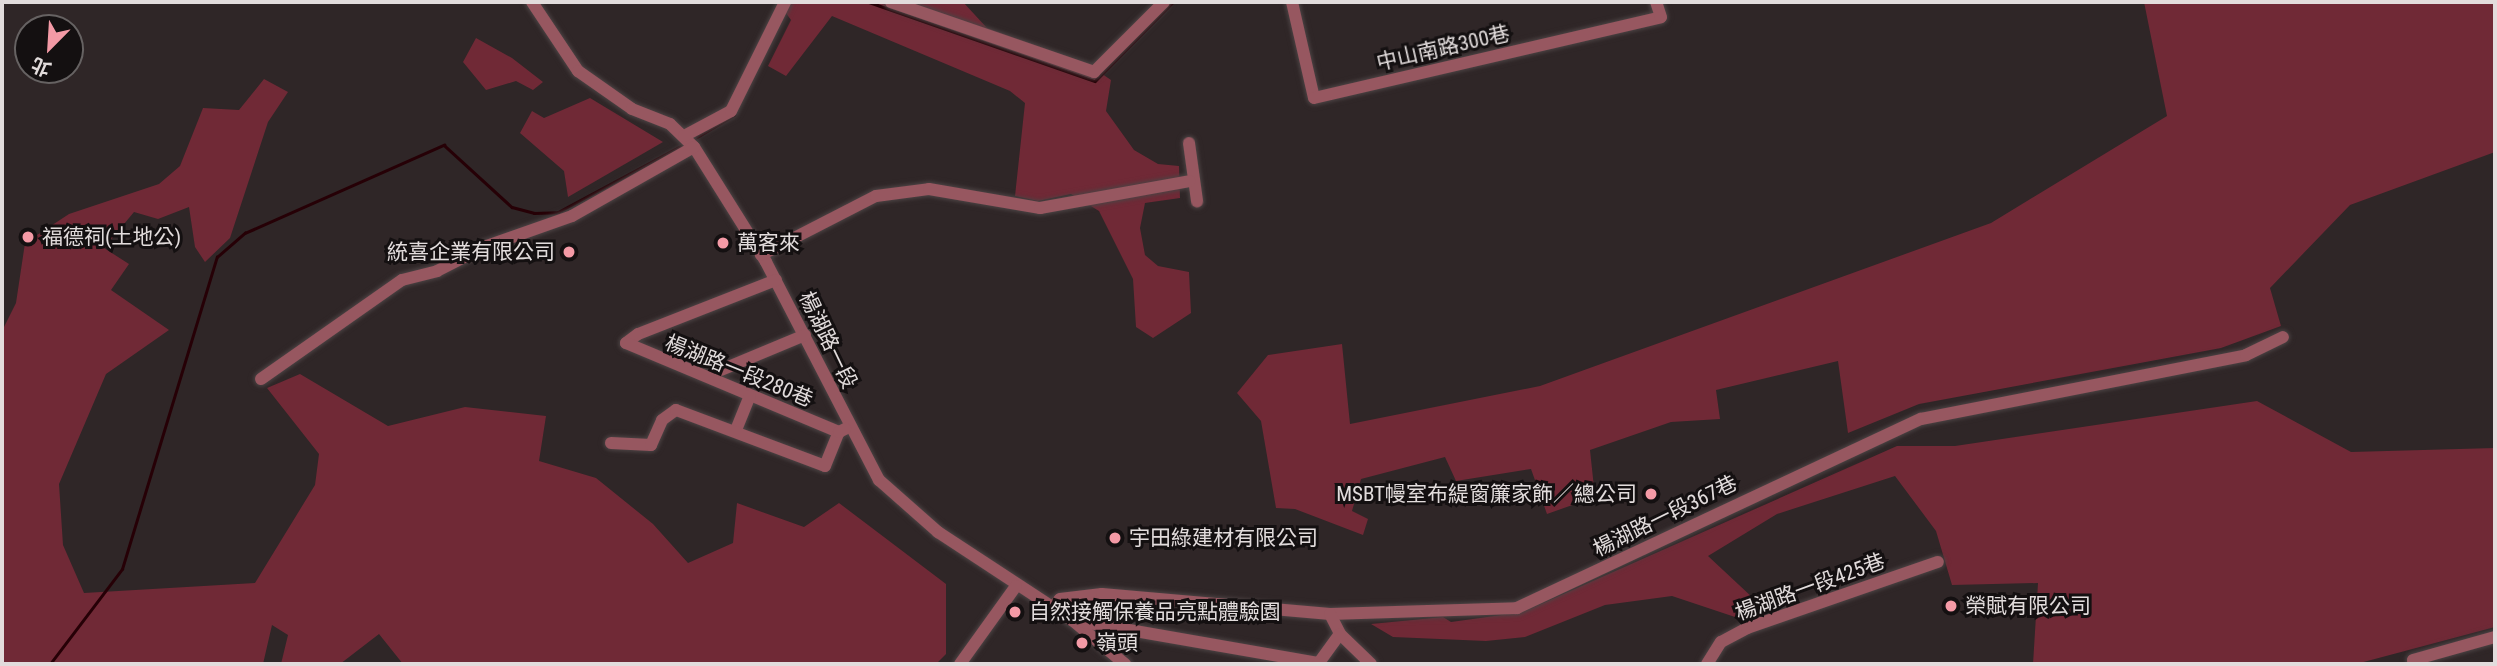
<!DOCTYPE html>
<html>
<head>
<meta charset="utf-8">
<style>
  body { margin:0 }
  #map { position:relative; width:2497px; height:666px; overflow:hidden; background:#2f2627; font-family:"Roboto Condensed","Noto Sans TC",sans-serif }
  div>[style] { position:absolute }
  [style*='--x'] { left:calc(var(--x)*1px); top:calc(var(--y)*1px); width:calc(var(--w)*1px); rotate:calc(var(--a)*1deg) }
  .green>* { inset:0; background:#702936 }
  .stream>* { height:2.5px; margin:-1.25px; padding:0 1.25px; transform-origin:1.25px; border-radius:1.25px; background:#260006 }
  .roads { filter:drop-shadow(0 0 2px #4c4344) drop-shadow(0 0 2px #4c4344) }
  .minor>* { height:12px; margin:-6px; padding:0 6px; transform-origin:6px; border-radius:6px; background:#975760 }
  .dots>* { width:19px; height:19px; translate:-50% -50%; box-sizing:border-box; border:4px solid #141011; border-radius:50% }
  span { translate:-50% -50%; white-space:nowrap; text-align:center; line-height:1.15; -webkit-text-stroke:6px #141011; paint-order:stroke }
  .street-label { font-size:21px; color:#e2dcdc }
  .poi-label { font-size:21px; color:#e2dcdc }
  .left { translate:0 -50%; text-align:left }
  .right { translate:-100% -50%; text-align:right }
  .frame { position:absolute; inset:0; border:4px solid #e2dcdc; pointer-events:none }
  .north { position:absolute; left:14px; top:14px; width:70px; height:70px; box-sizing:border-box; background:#141011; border:2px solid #666262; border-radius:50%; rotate:204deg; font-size:19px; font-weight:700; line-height:28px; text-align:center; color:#e2dcdc }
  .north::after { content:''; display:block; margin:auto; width:24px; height:32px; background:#f49aa6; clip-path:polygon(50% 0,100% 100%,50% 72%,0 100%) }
</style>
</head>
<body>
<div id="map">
  <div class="green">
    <i style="clip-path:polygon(778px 2px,963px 2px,987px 28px,1086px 63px,1111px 80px,1106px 111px,1134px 150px,1158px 164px,1179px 166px,1180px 198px,1145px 203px,1140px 228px,1145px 255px,1158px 266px,1189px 272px,1191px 313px,1153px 338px,1136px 327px,1133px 279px,1099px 211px,1071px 194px,1038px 201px,1015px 196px,1025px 103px,1010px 91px,832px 16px,786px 76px,768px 66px,791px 20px)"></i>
    <i style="clip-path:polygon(2144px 2px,2495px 2px,2495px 152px,2350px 205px,2270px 288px,2281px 326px,2221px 348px,1919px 404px,1848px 433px,1838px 361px,1716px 390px,1720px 419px,1671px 422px,1590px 450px,1595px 497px,1547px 514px,1531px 469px,1456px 481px,1445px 457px,1361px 479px,1352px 511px,1368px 519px,1363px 535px,1295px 509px,1276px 508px,1261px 421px,1237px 393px,1268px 355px,1342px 344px,1350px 424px,1540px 386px,1991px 223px,2167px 116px)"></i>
    <i style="clip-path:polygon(476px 38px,512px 58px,543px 82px,533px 90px,516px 81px,486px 90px,463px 62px)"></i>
    <i style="clip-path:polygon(264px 79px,288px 92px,268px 122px,230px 238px,205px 262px,195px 247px,189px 207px,158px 219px,134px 212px,104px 248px,129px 264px,111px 290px,169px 330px,106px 374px,59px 484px,63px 545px,84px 593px,255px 583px,315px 485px,319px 454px,267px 388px,300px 374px,388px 426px,465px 407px,546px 416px,539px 461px,596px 478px,653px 524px,688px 563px,733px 543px,737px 503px,804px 527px,839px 503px,946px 584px,946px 654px,936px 664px,403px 664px,379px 634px,340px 664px,281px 664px,288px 635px,272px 625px,263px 664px,2px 664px,2px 331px,16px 303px,25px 243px,69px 214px,159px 184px,180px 166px,203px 108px,239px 110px)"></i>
    <i style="clip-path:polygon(590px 98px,663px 142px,568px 197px,564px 171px,520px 133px,532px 111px,544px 118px)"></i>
    <i style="clip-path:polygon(2257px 401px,2351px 452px,2495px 448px,2495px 627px,2356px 664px,2033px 664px,2038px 583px,1952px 585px,1936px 531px,1895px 476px,1777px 514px,1708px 556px,1753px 598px,1735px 617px,1672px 596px,1605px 605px,1525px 637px,1486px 641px,1393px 637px,1371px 624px,1443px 617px,1451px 622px,1523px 612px,1897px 446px,1955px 446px)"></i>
  </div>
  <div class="stream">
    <i style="--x:869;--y:2;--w:239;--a:19.3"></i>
    <i style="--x:1095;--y:81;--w:111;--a:-45.4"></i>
    <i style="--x:692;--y:140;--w:49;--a:-30.8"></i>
    <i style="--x:50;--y:664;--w:119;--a:-52.8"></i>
    <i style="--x:122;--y:569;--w:326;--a:-73.1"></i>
    <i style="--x:217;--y:257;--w:37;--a:-41"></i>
    <i style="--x:245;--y:233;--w:218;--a:-23.9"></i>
    <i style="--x:444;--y:145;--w:92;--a:42.4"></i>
    <i style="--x:512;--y:207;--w:23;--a:15"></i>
    <i style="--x:534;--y:213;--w:24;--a:-2"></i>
    <i style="--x:558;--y:212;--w:142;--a:-28.2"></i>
  </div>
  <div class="roads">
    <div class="minor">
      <i style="--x:532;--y:2;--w:83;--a:56.3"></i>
      <i style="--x:578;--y:71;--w:66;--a:35.1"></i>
      <i style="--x:632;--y:109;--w:41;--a:21.5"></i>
      <i style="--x:670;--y:124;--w:33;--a:44"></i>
      <i style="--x:694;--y:147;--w:136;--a:57.9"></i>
      <i style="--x:766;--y:262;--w:246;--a:62.6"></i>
      <i style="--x:879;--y:480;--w:79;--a:41.4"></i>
      <i style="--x:938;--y:532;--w:160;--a:33.3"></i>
      <i style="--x:1072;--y:620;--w:69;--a:39.7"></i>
      <i style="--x:891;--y:2;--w:215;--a:19"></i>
      <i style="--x:1094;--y:72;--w:99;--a:-45"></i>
      <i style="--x:1292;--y:2;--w:98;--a:77.1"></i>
      <i style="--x:1314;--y:98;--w:356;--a:-13.1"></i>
      <i style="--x:1661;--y:17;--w:16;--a:-108"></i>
      <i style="--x:684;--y:136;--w:53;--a:-28"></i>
      <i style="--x:731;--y:111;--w:122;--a:-63.6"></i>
      <i style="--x:1189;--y:143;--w:59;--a:82.1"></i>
      <i style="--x:761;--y:255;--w:129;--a:-27.2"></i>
      <i style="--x:876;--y:196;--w:53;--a:-7.5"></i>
      <i style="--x:929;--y:189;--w:113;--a:9.7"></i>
      <i style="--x:1040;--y:208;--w:152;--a:-10.2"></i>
      <i style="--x:776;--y:280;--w:148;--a:158.6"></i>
      <i style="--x:638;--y:334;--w:15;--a:143"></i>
      <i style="--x:626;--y:343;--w:231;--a:22.7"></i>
      <i style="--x:721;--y:370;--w:91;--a:-22.6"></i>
      <i style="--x:261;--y:379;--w:172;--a:-35.1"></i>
      <i style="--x:402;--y:280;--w:36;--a:-14"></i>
      <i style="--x:437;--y:271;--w:53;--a:-27.1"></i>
      <i style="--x:484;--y:247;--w:93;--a:-19.4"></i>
      <i style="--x:572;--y:216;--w:140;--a:-29.5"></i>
      <i style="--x:736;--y:430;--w:37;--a:-68"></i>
      <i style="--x:611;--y:443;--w:40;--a:2.9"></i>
      <i style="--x:651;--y:445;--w:27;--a:-66"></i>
      <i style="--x:662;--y:420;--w:17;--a:-36"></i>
      <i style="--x:676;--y:410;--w:159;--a:20.6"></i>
      <i style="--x:825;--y:466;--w:37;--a:-68"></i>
      <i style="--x:839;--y:432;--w:7;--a:-27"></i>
      <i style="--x:1051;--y:610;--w:14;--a:-51"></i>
      <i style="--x:1060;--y:599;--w:42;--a:-6.8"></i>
      <i style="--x:1102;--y:594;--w:229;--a:5"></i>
      <i style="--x:1330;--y:614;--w:187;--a:-1.8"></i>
      <i style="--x:1517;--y:608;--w:446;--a:-25.1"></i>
      <i style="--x:1921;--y:419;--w:331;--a:-11.1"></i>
      <i style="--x:2246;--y:355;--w:41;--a:-25.9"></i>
      <i style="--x:1330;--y:614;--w:22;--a:63"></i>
      <i style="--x:1340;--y:634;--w:43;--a:44.1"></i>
      <i style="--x:1072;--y:620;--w:251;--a:9.9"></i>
      <i style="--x:960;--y:664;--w:96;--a:-54.3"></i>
      <i style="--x:1318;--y:664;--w:37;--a:-54"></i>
      <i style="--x:1707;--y:664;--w:26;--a:-58"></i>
      <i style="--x:1721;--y:642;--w:30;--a:-28"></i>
      <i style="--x:1747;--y:628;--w:202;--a:-19.1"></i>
      <i style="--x:2415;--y:664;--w:4;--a:-117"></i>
      <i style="--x:2413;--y:660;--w:85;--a:-15.7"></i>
    </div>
  </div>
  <div class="dots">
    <i style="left:28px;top:237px;background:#f49aa6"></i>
    <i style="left:723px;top:243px;background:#f49aa6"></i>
    <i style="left:569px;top:252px;background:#f49aa6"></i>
    <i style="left:1651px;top:494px;background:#f49aa6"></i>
    <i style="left:1115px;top:538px;background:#f49aa6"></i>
    <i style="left:1951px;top:606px;background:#f49aa6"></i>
    <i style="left:1015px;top:612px;background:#f49aa6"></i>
    <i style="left:1082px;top:643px;background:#f49aa6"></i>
  </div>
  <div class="street-label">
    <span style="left:1443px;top:48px;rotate:-13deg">中山南路300巷</span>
    <span style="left:828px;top:340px;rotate:64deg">楊湖路一段</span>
    <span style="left:739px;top:371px;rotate:22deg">楊湖路一段280巷</span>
    <span style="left:1665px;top:516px;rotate:-26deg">楊湖路一段367巷</span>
    <span style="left:1810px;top:587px;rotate:-20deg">楊湖路一段425巷</span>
  </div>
  <div class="poi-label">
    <span class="left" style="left:42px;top:237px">福德祠(土地公)</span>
    <span class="left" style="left:737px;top:243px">萬客來</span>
    <span class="right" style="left:555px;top:252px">統喜企業有限公司</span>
    <span class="right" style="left:1637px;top:494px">MSBT幔室布緹窗簾家飾／總公司</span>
    <span class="left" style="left:1129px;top:538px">宇田綠建材有限公司</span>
    <span class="left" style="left:1965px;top:606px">榮賦有限公司</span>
    <span class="left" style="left:1029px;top:612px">自然接觸保養品亮點體驗園</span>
    <span class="left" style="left:1096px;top:643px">嶺頭</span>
  </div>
  <div class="frame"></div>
  <div class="north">北</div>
</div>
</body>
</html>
